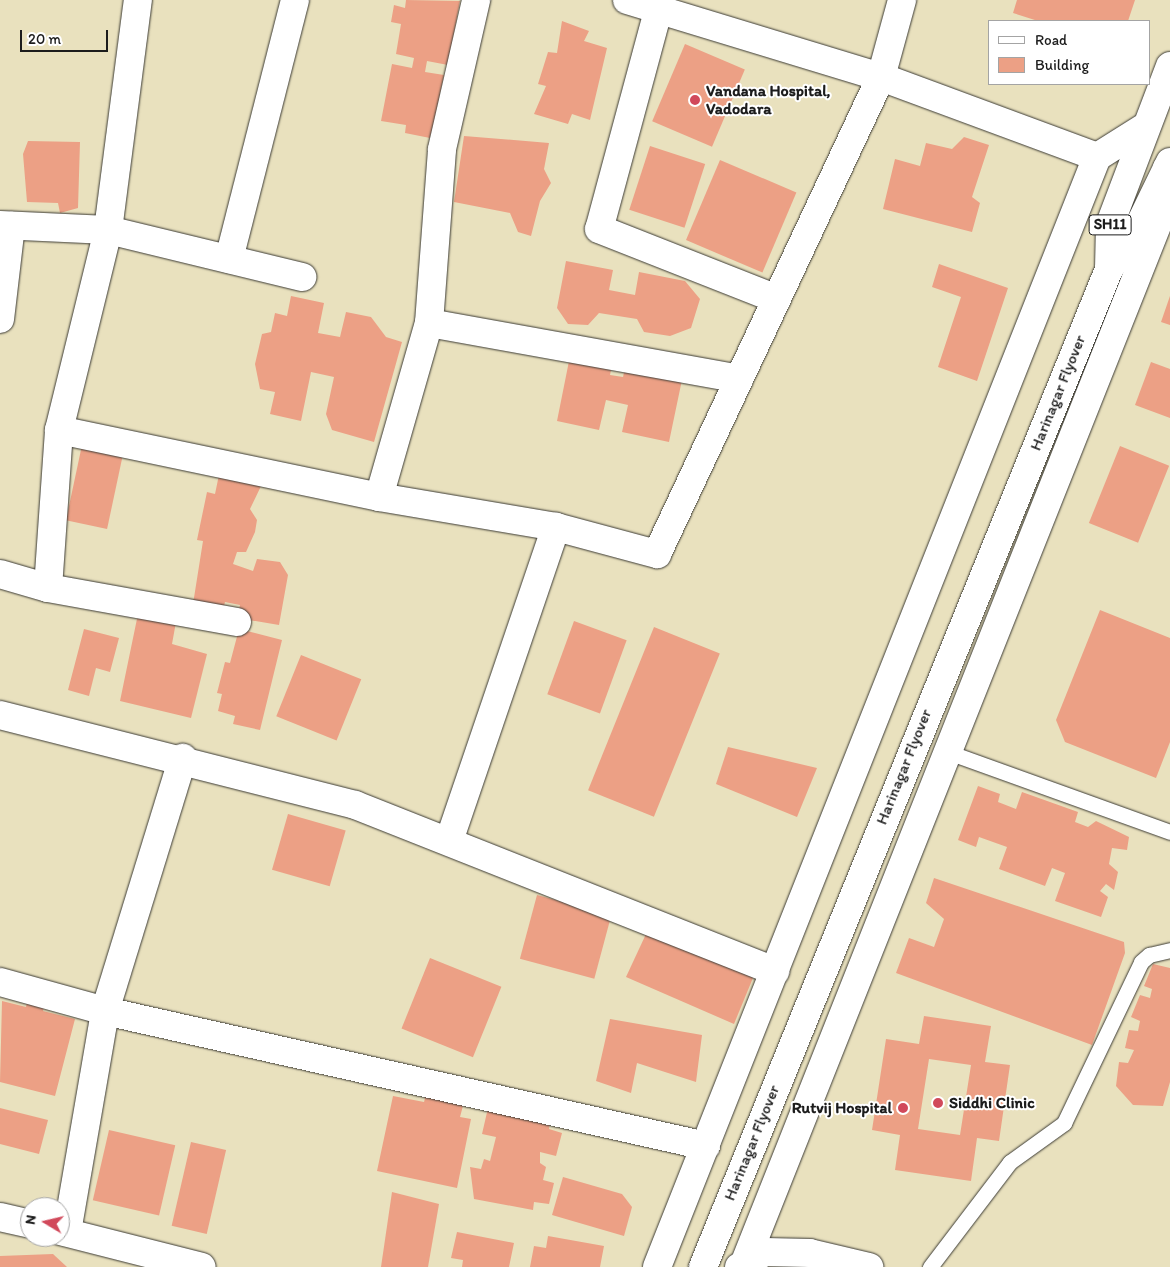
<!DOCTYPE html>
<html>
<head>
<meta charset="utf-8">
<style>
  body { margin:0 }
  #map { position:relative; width:1170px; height:1267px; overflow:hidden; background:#e9e1be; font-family:Itim,sans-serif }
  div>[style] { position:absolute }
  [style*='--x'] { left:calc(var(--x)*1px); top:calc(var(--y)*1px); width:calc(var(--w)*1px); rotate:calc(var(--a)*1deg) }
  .building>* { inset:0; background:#eca085; transform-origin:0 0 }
  .roads { filter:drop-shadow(0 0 1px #3b3a34) drop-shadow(0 0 1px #3b3a34) }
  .lane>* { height:15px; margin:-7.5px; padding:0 7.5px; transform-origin:7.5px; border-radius:7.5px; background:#fff }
  .street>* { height:28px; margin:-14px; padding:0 14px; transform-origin:14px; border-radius:14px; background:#fff }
  .secondary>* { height:28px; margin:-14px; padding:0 14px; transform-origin:14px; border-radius:14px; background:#fff }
  .primary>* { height:28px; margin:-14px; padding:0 14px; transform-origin:14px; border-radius:14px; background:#fff }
  .dots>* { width:14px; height:14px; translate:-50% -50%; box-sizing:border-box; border:2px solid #fff; border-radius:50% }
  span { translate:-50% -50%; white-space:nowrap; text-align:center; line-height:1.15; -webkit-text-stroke:4px #fff; paint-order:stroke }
  .shield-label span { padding:1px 4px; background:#fff; border:1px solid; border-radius:4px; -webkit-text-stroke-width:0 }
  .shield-label { font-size:15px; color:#1c1c1c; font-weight:700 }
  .poi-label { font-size:16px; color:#1c1c1c; font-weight:700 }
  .left { translate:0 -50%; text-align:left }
  .right { translate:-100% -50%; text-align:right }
  .street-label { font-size:16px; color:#1c1c1c }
  .legend { position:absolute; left:988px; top:20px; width:162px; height:65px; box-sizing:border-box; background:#fff; border:1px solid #a4a4a4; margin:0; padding:6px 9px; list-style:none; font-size:15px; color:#1c1c1c }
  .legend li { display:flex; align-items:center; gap:10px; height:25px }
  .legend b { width:25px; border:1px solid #a4a4a4 }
  .north { position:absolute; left:20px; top:1197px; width:50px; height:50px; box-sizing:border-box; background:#fff; border:1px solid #a4a4a4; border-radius:50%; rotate:279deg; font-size:14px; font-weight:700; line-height:20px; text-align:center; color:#1c1c1c }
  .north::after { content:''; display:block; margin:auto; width:18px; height:22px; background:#d1495b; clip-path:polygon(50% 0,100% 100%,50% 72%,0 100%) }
  .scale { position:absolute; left:20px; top:30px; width:88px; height:22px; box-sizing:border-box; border:2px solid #1c1c1c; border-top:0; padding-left:6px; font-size:15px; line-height:18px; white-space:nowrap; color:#1c1c1c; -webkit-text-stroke:4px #fff; paint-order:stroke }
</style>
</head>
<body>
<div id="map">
  <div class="building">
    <i style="clip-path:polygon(406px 0,460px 1px,448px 65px,427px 61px,425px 72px,444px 75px,440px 94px,448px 96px,436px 134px,431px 133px,430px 138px,405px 133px,406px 125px,381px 121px,392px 64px,412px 68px,414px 58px,396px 54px,401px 24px,391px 22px,394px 5px,405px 8px)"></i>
    <i style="clip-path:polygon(1017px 0,1135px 0,1128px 21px,1038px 21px,1013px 13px)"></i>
    <i style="clip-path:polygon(562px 21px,589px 31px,584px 41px,607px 48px,590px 120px,572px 114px,568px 124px,534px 114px,546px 86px,538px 84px,548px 52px,557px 53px)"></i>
    <i style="left:685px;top:44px;width:65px;height:84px;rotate:23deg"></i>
    <i style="clip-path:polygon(464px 136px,549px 143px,544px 169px,551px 183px,540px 201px,531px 236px,518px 232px,510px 213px,454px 202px)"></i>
    <i style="clip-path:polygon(964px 137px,989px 145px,972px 197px,980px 203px,972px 232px,883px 209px,895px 159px,920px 166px,926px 143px,952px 149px)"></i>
    <i style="clip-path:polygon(28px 141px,80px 142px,78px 208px,60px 213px,58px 203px,27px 202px,23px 154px)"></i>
    <i style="left:650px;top:146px;width:58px;height:67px;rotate:18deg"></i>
    <i style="left:720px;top:160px;width:83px;height:87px;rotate:23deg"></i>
    <i style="clip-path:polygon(566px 261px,613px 270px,609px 290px,635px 295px,639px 272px,685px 281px,700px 299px,691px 328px,670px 336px,644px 332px,637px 319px,599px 313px,588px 325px,568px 324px,557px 308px)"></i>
    <i style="clip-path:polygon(939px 264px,1008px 288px,977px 381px,938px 367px,961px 297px,932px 287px)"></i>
    <i style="clip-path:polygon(291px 296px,324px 303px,318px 333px,340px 337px,346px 312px,371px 317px,386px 337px,402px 342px,374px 442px,332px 430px,326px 414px,334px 377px,311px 372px,301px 421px,270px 414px,275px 392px,260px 389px,255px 364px,262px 334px,271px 332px,275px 313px,287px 316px)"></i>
    <i style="clip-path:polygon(1170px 296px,1170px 325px,1161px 322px)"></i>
    <i style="clip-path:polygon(571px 351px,613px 360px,610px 375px,623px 377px,626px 363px,683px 375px,669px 442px,622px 432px,628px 405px,606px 400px,599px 430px,557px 421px)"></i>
    <i style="clip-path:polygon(1151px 362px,1170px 369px,1170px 418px,1135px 405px)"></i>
    <i style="left:82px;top:445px;width:42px;height:77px;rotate:12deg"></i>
    <i style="left:1120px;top:446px;width:53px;height:83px;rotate:22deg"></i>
    <i style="clip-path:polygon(220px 470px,261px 486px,250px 509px,257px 520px,255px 532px,246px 552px,237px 552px,233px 564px,253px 571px,257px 559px,280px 562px,288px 575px,279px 625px,237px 618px,240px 605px,225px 602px,223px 610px,193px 604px,203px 541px,197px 540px,207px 492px,215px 494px)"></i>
    <i style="clip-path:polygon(1100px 610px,1170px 638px,1170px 742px,1156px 778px,1065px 742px,1056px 720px)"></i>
    <i style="clip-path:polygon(138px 614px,176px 622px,172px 644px,207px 654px,191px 718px,120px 701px)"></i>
    <i style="left:574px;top:621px;width:56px;height:78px;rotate:20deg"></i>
    <i style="left:654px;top:627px;width:71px;height:176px;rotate:22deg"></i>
    <i style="clip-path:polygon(84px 629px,119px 638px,110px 672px,96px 668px,89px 696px,68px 690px)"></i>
    <i style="clip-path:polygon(239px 629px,282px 640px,260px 730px,233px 724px,235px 716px,218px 711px,222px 694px,217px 693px,225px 662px,230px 663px)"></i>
    <i style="left:301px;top:655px;width:65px;height:66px;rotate:22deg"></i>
    <i style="clip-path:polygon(728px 747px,817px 768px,797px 817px,716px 784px)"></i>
    <i style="clip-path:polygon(978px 786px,1000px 794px,998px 802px,1016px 809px,1022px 792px,1078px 812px,1075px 822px,1088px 827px,1096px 821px,1129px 837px,1127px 850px,1112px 848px,1109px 864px,1118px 872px,1114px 890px,1106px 884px,1100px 891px,1108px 897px,1101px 917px,1055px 901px,1065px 873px,1052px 868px,1045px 886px,999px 869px,1007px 847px,979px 837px,976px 847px,958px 840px)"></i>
    <i style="left:288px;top:814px;width:60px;height:58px;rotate:16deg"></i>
    <i style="clip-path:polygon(934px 878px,1124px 942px,1125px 953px,1092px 1045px,896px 973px,909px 938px,934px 947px,944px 919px,926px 903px)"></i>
    <i style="left:537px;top:895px;width:77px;height:66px;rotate:15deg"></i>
    <i style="clip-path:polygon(646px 934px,755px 973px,734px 1024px,626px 977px)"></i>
    <i style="left:430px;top:958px;width:77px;height:76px;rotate:22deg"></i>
    <i style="clip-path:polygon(1153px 964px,1170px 968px,1170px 1082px,1163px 1106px,1133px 1105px,1116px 1086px,1119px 1062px,1128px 1063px,1134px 1050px,1125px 1048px,1129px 1030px,1138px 1031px,1140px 1021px,1131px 1017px,1140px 995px,1150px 998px,1152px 989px,1144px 986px)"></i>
    <i style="clip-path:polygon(28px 997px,46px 1001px,43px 1011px,75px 1019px,55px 1096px,0 1082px,2px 1001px,26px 1007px)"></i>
    <i style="clip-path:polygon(evenodd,924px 1016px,991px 1026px,985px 1062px,1010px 1065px,999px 1141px,977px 1138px,971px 1181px,895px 1170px,900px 1135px,872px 1130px,886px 1039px,919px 1044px,924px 1016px,929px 1059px,971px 1065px,960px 1135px,918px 1129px,929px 1059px)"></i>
    <i style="clip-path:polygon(610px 1019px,702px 1035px,696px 1082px,637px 1063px,631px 1093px,596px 1081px)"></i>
    <i style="clip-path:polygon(426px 1094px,464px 1102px,460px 1117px,471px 1119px,457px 1188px,377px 1171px,393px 1096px,424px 1102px)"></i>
    <i style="clip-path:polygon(0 1108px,48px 1120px,39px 1154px,0 1144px)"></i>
    <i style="clip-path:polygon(488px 1108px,550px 1123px,549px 1129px,562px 1133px,556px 1156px,540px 1152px,540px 1163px,546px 1167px,543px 1180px,554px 1183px,549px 1204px,534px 1202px,533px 1210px,474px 1199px,470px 1167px,481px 1169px,484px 1159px,490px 1161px,496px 1137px,482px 1134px)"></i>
    <i style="left:109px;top:1130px;width:68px;height:72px;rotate:13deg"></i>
    <i style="left:191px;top:1142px;width:36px;height:86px;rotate:13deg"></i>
    <i style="clip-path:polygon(563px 1177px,622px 1194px,632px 1207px,624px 1236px,552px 1215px)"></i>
    <i style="clip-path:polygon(392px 1192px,439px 1204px,428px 1267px,381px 1267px)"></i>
    <i style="clip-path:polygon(457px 1232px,514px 1243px,509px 1267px,462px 1267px,463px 1260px,451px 1258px)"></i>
    <i style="clip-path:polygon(548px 1236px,604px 1246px,600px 1267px,530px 1267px,534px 1246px,546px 1248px)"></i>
    <i style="clip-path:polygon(53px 1254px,67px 1267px,0 1267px,0 1256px)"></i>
  </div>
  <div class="roads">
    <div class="lane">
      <i style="--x:948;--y:752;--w:236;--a:19.8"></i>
      <i style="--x:930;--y:1267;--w:132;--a:-52.7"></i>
      <i style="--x:1010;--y:1162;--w:67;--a:-35.8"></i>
      <i style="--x:1064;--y:1123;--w:178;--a:-64.4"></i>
      <i style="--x:1141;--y:962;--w:11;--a:-41"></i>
      <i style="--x:1149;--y:955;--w:22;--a:-13"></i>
    </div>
    <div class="street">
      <i style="--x:627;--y:0;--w:265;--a:16.9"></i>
      <i style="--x:881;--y:77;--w:230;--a:20.3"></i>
      <i style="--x:661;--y:0;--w:237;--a:105.1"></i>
      <i style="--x:599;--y:229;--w:191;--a:21.5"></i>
      <i style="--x:0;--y:225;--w:108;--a:2.7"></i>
      <i style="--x:108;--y:230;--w:200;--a:13.6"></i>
      <i style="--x:229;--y:259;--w:267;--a:-75.7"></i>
      <i style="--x:0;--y:319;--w:94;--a:-83.3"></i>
      <i style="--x:429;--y:323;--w:315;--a:10.2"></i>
      <i style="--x:59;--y:430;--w:327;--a:11.8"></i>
      <i style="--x:379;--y:497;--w:180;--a:9.6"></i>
      <i style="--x:556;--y:527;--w:105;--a:15"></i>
      <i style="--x:657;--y:554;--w:527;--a:-64.85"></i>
      <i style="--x:881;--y:77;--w:80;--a:-74.7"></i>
      <i style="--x:379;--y:497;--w:181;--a:-74"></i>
      <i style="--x:429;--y:323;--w:174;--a:-85.7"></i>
      <i style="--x:442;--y:149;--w:153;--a:-77.1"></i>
      <i style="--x:0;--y:574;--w:50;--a:16.3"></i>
      <i style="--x:48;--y:588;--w:192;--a:10.2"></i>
      <i style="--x:48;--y:588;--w:158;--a:-86"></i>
      <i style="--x:59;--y:430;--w:206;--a:-76.2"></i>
      <i style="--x:108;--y:230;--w:232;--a:-82.6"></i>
      <i style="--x:0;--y:715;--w:366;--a:14.2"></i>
      <i style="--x:355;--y:805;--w:452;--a:21.6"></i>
      <i style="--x:449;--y:841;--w:332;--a:-71.2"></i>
      <i style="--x:0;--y:982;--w:109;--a:15.4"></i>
      <i style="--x:105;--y:1011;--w:616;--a:12.66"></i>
      <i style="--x:0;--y:1217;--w:31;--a:13"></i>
      <i style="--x:60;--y:1231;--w:146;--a:14.2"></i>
      <i style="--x:67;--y:1232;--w:224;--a:-80.2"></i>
      <i style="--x:105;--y:1011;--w:265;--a:-72.9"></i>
    </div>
    <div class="secondary">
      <i style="--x:657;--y:1267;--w:1194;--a:-68.38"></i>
      <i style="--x:1097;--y:157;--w:54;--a:-32.2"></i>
      <i style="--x:739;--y:1267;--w:30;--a:-30"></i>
      <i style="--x:765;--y:1252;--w:45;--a:1.3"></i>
      <i style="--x:810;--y:1253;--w:61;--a:13.3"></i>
      <i style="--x:743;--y:1267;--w:1150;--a:-68.32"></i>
      <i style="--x:1168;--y:198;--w:30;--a:-92"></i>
    </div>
    <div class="primary">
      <i style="--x:1109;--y:269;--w:45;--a:-88.7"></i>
      <i style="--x:1110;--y:224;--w:169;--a:-69.2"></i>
      <i style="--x:703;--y:1267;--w:1077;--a:-67.86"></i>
      <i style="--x:1109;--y:269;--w:44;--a:-53.4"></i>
      <i style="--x:1135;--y:234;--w:80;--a:-64.1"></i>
    </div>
  </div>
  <div class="dots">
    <i style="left:695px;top:100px;background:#d1495b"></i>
    <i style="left:938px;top:1103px;background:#d1495b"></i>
    <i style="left:903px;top:1108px;background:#d1495b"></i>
  </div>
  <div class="shield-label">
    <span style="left:1110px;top:225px">SH11</span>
  </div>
  <div class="poi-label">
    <span class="left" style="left:706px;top:100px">Vandana Hospital,<br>Vadodara</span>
    <span class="left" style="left:949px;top:1103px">Siddhi Clinic</span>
    <span class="right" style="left:892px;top:1108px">Rutvij Hospital</span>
  </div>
  <div class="street-label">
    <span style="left:1058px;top:393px;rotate:-68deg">Harinagar Flyover</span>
    <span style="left:904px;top:767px;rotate:-68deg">Harinagar Flyover</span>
    <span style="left:752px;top:1143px;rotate:-68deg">Harinagar Flyover</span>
  </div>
  <ul class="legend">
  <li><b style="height:6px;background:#fff"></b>Road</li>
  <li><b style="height:14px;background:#eca085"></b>Building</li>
  </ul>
  <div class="north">N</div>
  <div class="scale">20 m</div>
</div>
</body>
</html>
